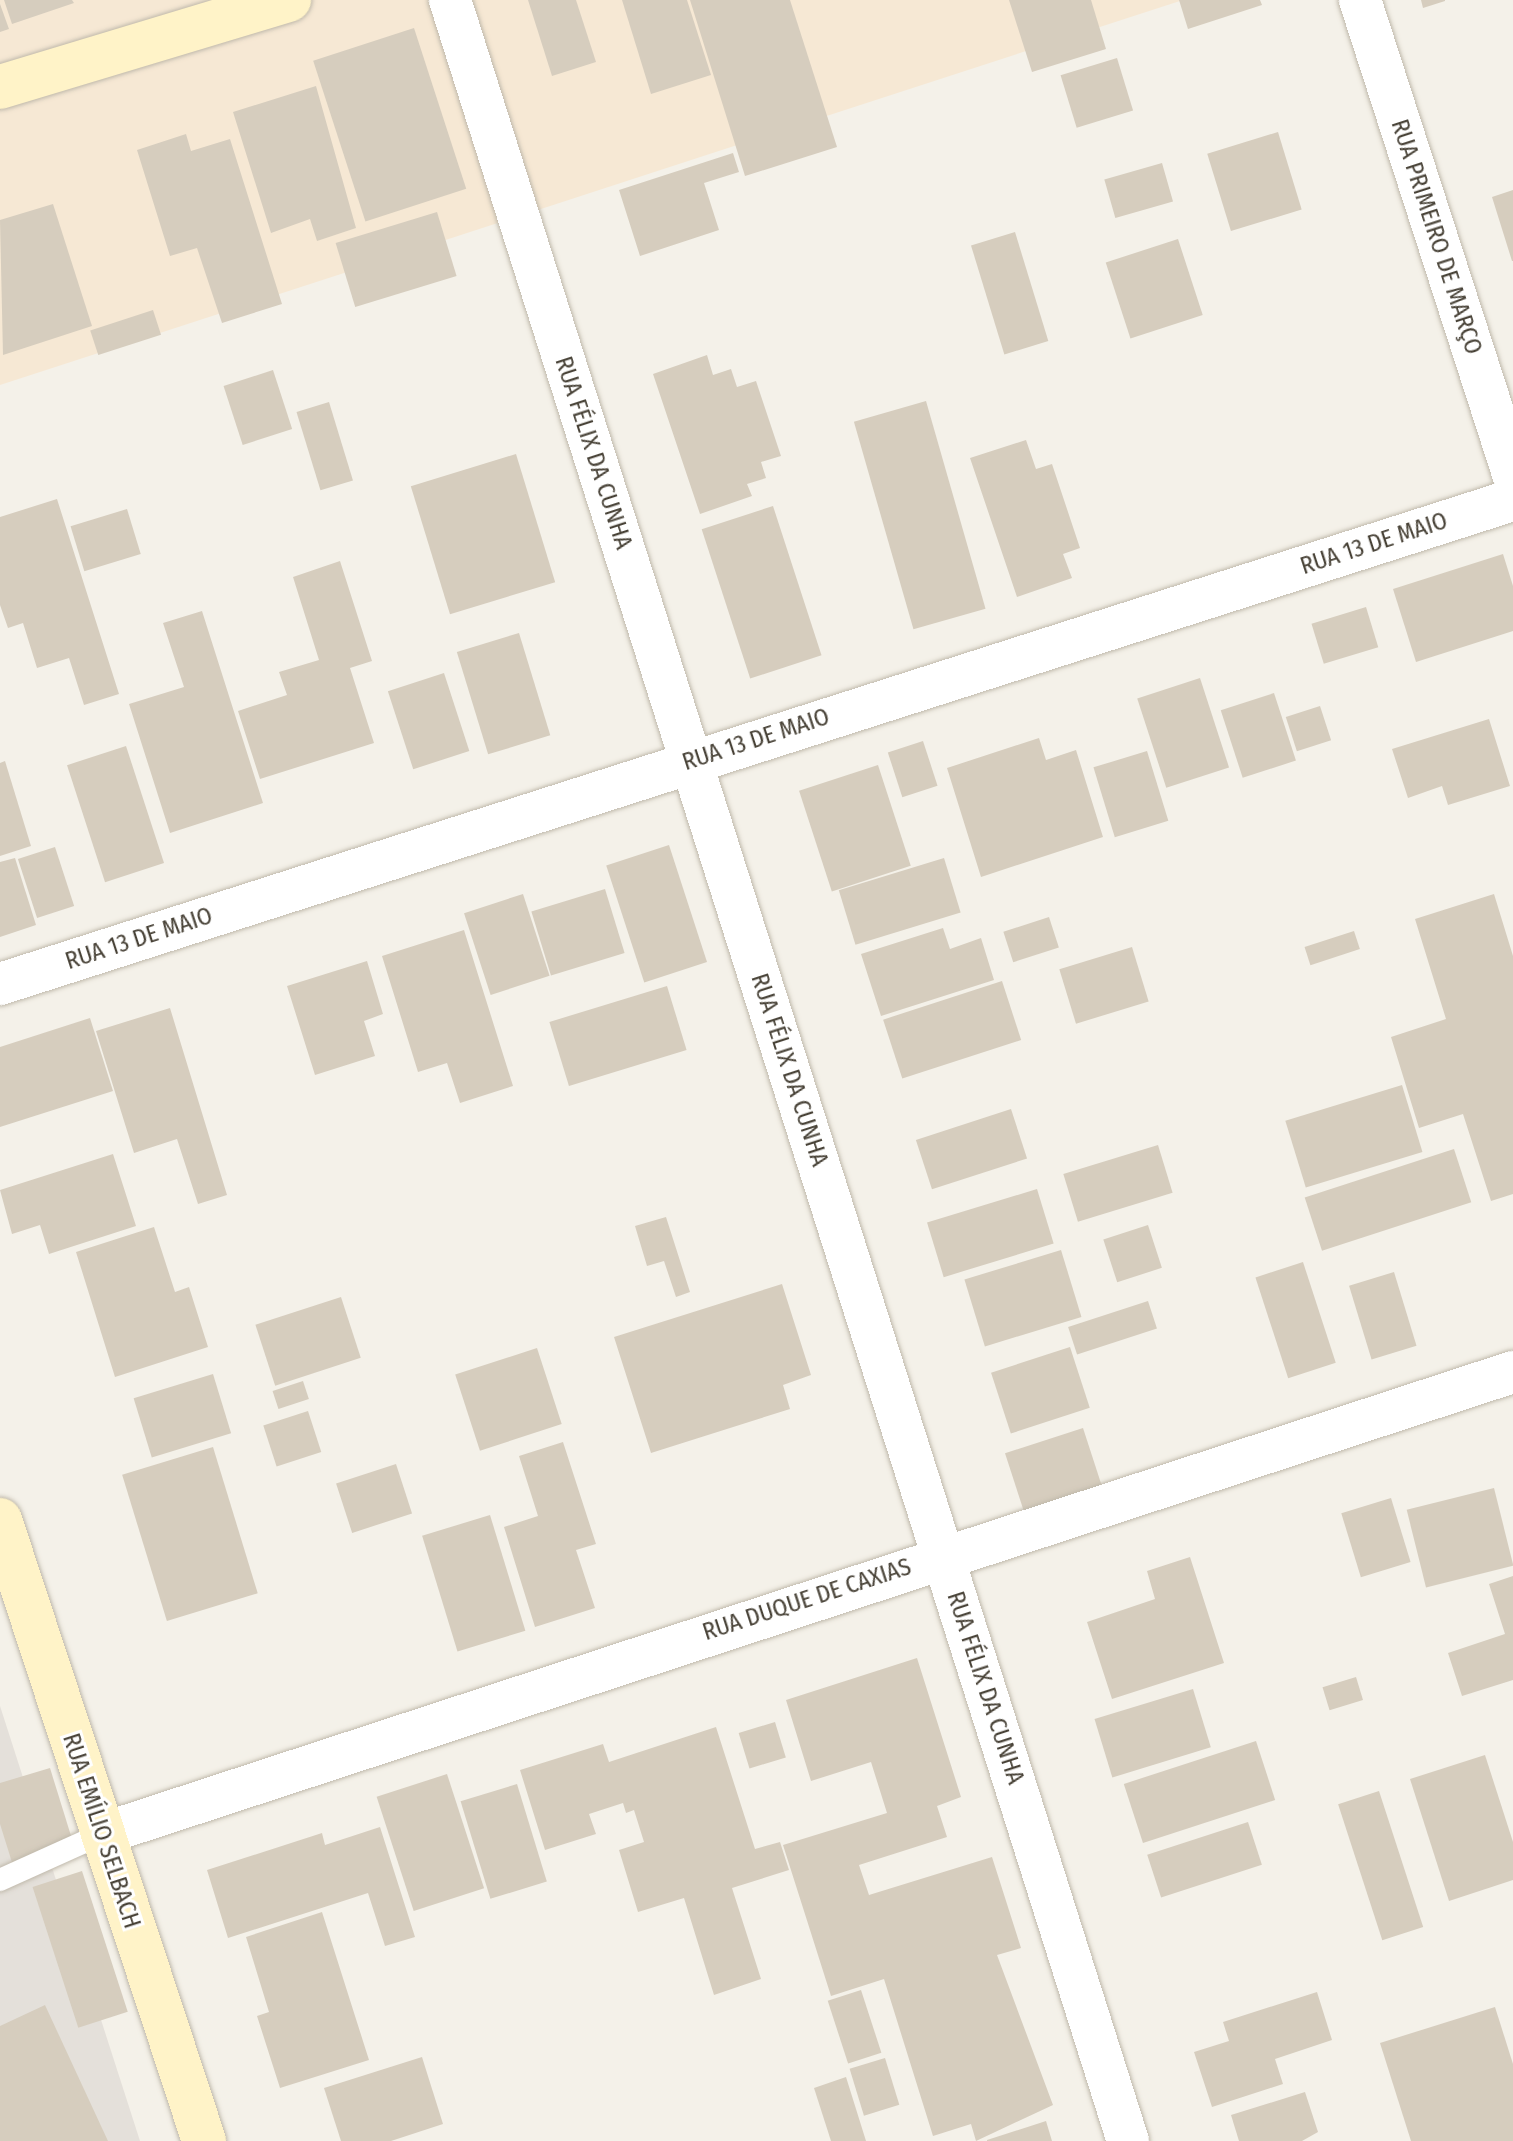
<!DOCTYPE html>
<html>
<head>
<meta charset="utf-8">
<style>
  body { margin:0 }
  #map { position:relative; width:1513px; height:2141px; overflow:hidden; background:#f4f1e9; font-family:"Fira Sans Condensed",sans-serif }
  div>[style] { position:absolute }
  [style*='--x'] { left:calc(var(--x)*1px); top:calc(var(--y)*1px); width:calc(var(--w)*1px); rotate:calc(var(--a)*1deg) }
  .commercial>* { inset:0; background:#f6e8d4 }
  .industrial>* { inset:0; background:#e4e0da }
  .building>* { inset:0; background:#d6cdbe; transform-origin:0 0 }
  .roads { filter:drop-shadow(0 0 2px #c0b9ab) drop-shadow(0 0 2px #c0b9ab) }
  .service>* { height:22px; margin:-11px; padding:0 11px; transform-origin:11px; border-radius:11px; background:#fff }
  .minor>* { height:42px; margin:-21px; padding:0 21px; transform-origin:21px; border-radius:21px; background:#fff }
  .secondary>* { height:44px; margin:-22px; padding:0 22px; transform-origin:22px; border-radius:22px; background:#fff3c8 }
  span { translate:-50% -50%; white-space:nowrap; text-align:center; line-height:1.15; -webkit-text-stroke:6px #fff; paint-order:stroke }
  .street-label { font-size:24px; color:#484237 }
</style>
</head>
<body>
<div id="map">
  <div class="commercial">
    <i style="clip-path:polygon(0 0,1183px 0,0 385px)"></i>
  </div>
  <div class="industrial">
    <i style="clip-path:polygon(0 1706px,140px 2141px,0 2141px)"></i>
  </div>
  <div class="building">
    <i style="clip-path:polygon(4px 0,72px 0,74px 3px,12px 24px)"></i>
    <i style="clip-path:polygon(528px 0,576px 0,596px 62px,552px 76px)"></i>
    <i style="clip-path:polygon(622px 0,687px 0,711px 75px,651px 94px)"></i>
    <i style="clip-path:polygon(690px 0,790px 0,837px 147px,745px 176px)"></i>
    <i style="clip-path:polygon(1009px 0,1091px 0,1106px 49px,1032px 72px)"></i>
    <i style="clip-path:polygon(1179px 0,1260px 0,1262px 5px,1188px 29px)"></i>
    <i style="clip-path:polygon(1421px 0,1445px 0,1445px 1px,1423px 8px)"></i>
    <i style="clip-path:polygon(0 4px,9px 29px,0 32px)"></i>
    <i style="left:414px;top:28px;width:169px;height:106px;rotate:72deg"></i>
    <i style="left:1117px;top:58px;width:55px;height:59px;rotate:73deg"></i>
    <i style="clip-path:polygon(316px 86px,356px 228px,317px 241px,310px 219px,271px 233px,233px 112px)"></i>
    <i style="left:1278px;top:132px;width:81px;height:74px;rotate:73deg"></i>
    <i style="clip-path:polygon(186px 134px,191px 151px,230px 139px,282px 304px,222px 323px,197px 248px,170px 256px,137px 150px)"></i>
    <i style="clip-path:polygon(733px 153px,739px 172px,704px 183px,719px 230px,640px 256px,619px 190px)"></i>
    <i style="left:1162px;top:163px;width:40px;height:60px;rotate:74deg"></i>
    <i style="clip-path:polygon(1513px 190px,1513px 261px,1512px 261px,1492px 197px)"></i>
    <i style="clip-path:polygon(53px 204px,92px 326px,3px 355px,0 220px)"></i>
    <i style="left:437px;top:212px;width:67px;height:106px;rotate:73deg"></i>
    <i style="left:1015px;top:232px;width:114px;height:46px;rotate:73deg"></i>
    <i style="left:1178px;top:239px;width:80px;height:76px;rotate:72deg"></i>
    <i style="left:153px;top:310px;width:26px;height:66px;rotate:72deg"></i>
    <i style="clip-path:polygon(707px 355px,713px 375px,731px 369px,737px 387px,756px 381px,781px 456px,761px 462px,766px 478px,747px 484px,752px 496px,700px 514px,653px 374px)"></i>
    <i style="left:273px;top:370px;width:62px;height:52px;rotate:72deg"></i>
    <i style="left:926px;top:401px;width:216px;height:75px;rotate:74deg"></i>
    <i style="left:329px;top:402px;width:82px;height:34px;rotate:73deg"></i>
    <i style="clip-path:polygon(1026px 440px,1036px 469px,1052px 464px,1080px 548px,1063px 554px,1072px 578px,1017px 597px,970px 458px)"></i>
    <i style="left:516px;top:454px;width:134px;height:110px;rotate:73deg"></i>
    <i style="clip-path:polygon(57px 499px,119px 694px,84px 705px,69px 658px,37px 668px,23px 623px,8px 628px,0 605px,0 517px)"></i>
    <i style="left:773px;top:506px;width:157px;height:75px;rotate:72deg"></i>
    <i style="left:127px;top:509px;width:47px;height:59px;rotate:73deg"></i>
    <i style="clip-path:polygon(1503px 554px,1513px 586px,1513px 631px,1416px 662px,1393px 589px)"></i>
    <i style="clip-path:polygon(340px 561px,372px 661px,350px 668px,374px 743px,260px 779px,238px 711px,287px 695px,279px 672px,319px 660px,293px 577px)"></i>
    <i style="left:1366px;top:607px;width:42px;height:57px;rotate:73deg"></i>
    <i style="clip-path:polygon(202px 611px,263px 803px,170px 833px,129px 704px,184px 687px,163px 623px)"></i>
    <i style="left:519px;top:633px;width:107px;height:65px;rotate:73deg"></i>
    <i style="left:444px;top:673px;width:82px;height:59px;rotate:72deg"></i>
    <i style="left:1200px;top:678px;width:94px;height:66px;rotate:72deg"></i>
    <i style="left:1274px;top:693px;width:71px;height:56px;rotate:72deg"></i>
    <i style="left:1320px;top:706px;width:36px;height:36px;rotate:72deg"></i>
    <i style="clip-path:polygon(1489px 719px,1510px 786px,1448px 805px,1442px 786px,1408px 798px,1392px 749px)"></i>
    <i style="clip-path:polygon(1039px 738px,1046px 760px,1076px 750px,1103px 837px,981px 877px,947px 768px)"></i>
    <i style="left:923px;top:741px;width:47px;height:37px;rotate:72deg"></i>
    <i style="left:126px;top:746px;width:123px;height:62px;rotate:72deg"></i>
    <i style="left:1147px;top:751px;width:73px;height:56px;rotate:73deg"></i>
    <i style="clip-path:polygon(5px 761px,31px 846px,0 856px,0 763px)"></i>
    <i style="left:878px;top:765px;width:106px;height:83px;rotate:72deg"></i>
    <i style="left:669px;top:845px;width:123px;height:66px;rotate:72deg"></i>
    <i style="left:55px;top:847px;width:62px;height:39px;rotate:72deg"></i>
    <i style="clip-path:polygon(15px 858px,36px 925px,0 937px,0 862px)"></i>
    <i style="left:944px;top:858px;width:57px;height:110px;rotate:73deg"></i>
    <i style="left:605px;top:889px;width:67px;height:77px;rotate:73deg"></i>
    <i style="left:523px;top:894px;width:86px;height:62px;rotate:72deg"></i>
    <i style="clip-path:polygon(1494px 894px,1513px 956px,1513px 1194px,1491px 1201px,1463px 1114px,1419px 1128px,1391px 1037px,1446px 1019px,1415px 919px)"></i>
    <i style="left:1049px;top:917px;width:32px;height:48px;rotate:72deg"></i>
    <i style="clip-path:polygon(943px 928px,950px 949px,981px 938px,994px 980px,881px 1016px,861px 954px)"></i>
    <i style="clip-path:polygon(464px 930px,513px 1086px,460px 1103px,447px 1063px,418px 1072px,382px 956px)"></i>
    <i style="left:1354px;top:931px;width:19px;height:52px;rotate:72deg"></i>
    <i style="left:1132px;top:947px;width:57px;height:76px;rotate:73deg"></i>
    <i style="clip-path:polygon(367px 961px,383px 1014px,364px 1021px,375px 1056px,315px 1075px,287px 986px)"></i>
    <i style="left:1002px;top:981px;width:62px;height:125px;rotate:72deg"></i>
    <i style="left:667px;top:986px;width:67px;height:123px;rotate:73deg"></i>
    <i style="clip-path:polygon(170px 1008px,227px 1195px,198px 1204px,177px 1139px,134px 1153px,96px 1031px)"></i>
    <i style="clip-path:polygon(90px 1018px,113px 1091px,0 1127px,0 1047px)"></i>
    <i style="left:1402px;top:1085px;width:70px;height:122px;rotate:73deg"></i>
    <i style="left:1011px;top:1109px;width:52px;height:100px;rotate:72deg"></i>
    <i style="left:1158px;top:1145px;width:50px;height:99px;rotate:73deg"></i>
    <i style="left:1454px;top:1149px;width:56px;height:157px;rotate:72deg"></i>
    <i style="clip-path:polygon(113px 1154px,136px 1226px,49px 1254px,40px 1225px,12px 1234px,0 1190px)"></i>
    <i style="left:1037px;top:1189px;width:57px;height:115px;rotate:73deg"></i>
    <i style="clip-path:polygon(666px 1217px,690px 1292px,676px 1297px,664px 1261px,647px 1266px,635px 1226px)"></i>
    <i style="left:1148px;top:1225px;width:45px;height:47px;rotate:72deg"></i>
    <i style="clip-path:polygon(154px 1227px,175px 1292px,189px 1287px,208px 1347px,115px 1377px,76px 1252px)"></i>
    <i style="left:1061px;top:1250px;width:70px;height:101px;rotate:73deg"></i>
    <i style="left:1303px;top:1262px;width:106px;height:50px;rotate:72deg"></i>
    <i style="left:1394px;top:1272px;width:77px;height:47px;rotate:73deg"></i>
    <i style="clip-path:polygon(782px 1284px,811px 1375px,783px 1385px,790px 1409px,651px 1453px,614px 1337px)"></i>
    <i style="left:341px;top:1297px;width:64px;height:90px;rotate:72deg"></i>
    <i style="left:1148px;top:1301px;width:29px;height:84px;rotate:72deg"></i>
    <i style="left:1070px;top:1347px;width:64px;height:83px;rotate:72deg"></i>
    <i style="left:537px;top:1348px;width:80px;height:86px;rotate:72deg"></i>
    <i style="left:213px;top:1374px;width:62px;height:83px;rotate:73deg"></i>
    <i style="left:303px;top:1381px;width:19px;height:32px;rotate:72deg"></i>
    <i style="left:308px;top:1411px;width:43px;height:47px;rotate:72deg"></i>
    <i style="left:1083px;top:1428px;width:61px;height:82px;rotate:72deg"></i>
    <i style="clip-path:polygon(563px 1442px,596px 1544px,576px 1550px,595px 1608px,535px 1627px,504px 1527px,538px 1516px,519px 1456px)"></i>
    <i style="left:213px;top:1447px;width:153px;height:95px;rotate:73deg"></i>
    <i style="left:396px;top:1464px;width:52px;height:63px;rotate:72deg"></i>
    <i style="left:1494px;top:1488px;width:80px;height:90px;rotate:76deg"></i>
    <i style="left:1391px;top:1498px;width:67px;height:52px;rotate:73deg"></i>
    <i style="left:490px;top:1515px;width:121px;height:71px;rotate:73deg"></i>
    <i style="clip-path:polygon(1190px 1557px,1224px 1663px,1112px 1699px,1087px 1622px,1155px 1599px,1147px 1571px)"></i>
    <i style="clip-path:polygon(1513px 1576px,1513px 1680px,1462px 1696px,1448px 1653px,1505px 1634px,1489px 1584px)"></i>
    <i style="clip-path:polygon(917px 1658px,961px 1797px,937px 1806px,947px 1837px,859px 1865px,869px 1895px,992px 1857px,1021px 1948px,997px 1955px,1053px 2105px,976px 2141px,971px 2124px,933px 2136px,884px 1979px,831px 1996px,783px 1845px,887px 1813px,871px 1762px,811px 1781px,786px 1700px)"></i>
    <i style="left:1356px;top:1677px;width:24px;height:35px;rotate:73deg"></i>
    <i style="left:1193px;top:1689px;width:61px;height:103px;rotate:73deg"></i>
    <i style="left:775px;top:1722px;width:37px;height:38px;rotate:73deg"></i>
    <i style="clip-path:polygon(716px 1727px,755px 1849px,780px 1842px,789px 1870px,732px 1888px,761px 1979px,714px 1995px,684px 1898px,638px 1912px,619px 1850px,644px 1842px,634px 1810px,626px 1813px,623px 1803px,589px 1814px,596px 1834px,545px 1850px,520px 1770px,603px 1744px,609px 1762px)"></i>
    <i style="left:1256px;top:1741px;width:62px;height:139px;rotate:72deg"></i>
    <i style="clip-path:polygon(1485px 1755px,1513px 1842px,1513px 1880px,1449px 1901px,1410px 1779px)"></i>
    <i style="clip-path:polygon(50px 1768px,76px 1852px,15px 1872px,0 1824px,0 1783px)"></i>
    <i style="left:447px;top:1774px;width:120px;height:74px;rotate:72deg"></i>
    <i style="left:517px;top:1784px;width:102px;height:59px;rotate:73deg"></i>
    <i style="left:1379px;top:1791px;width:143px;height:43px;rotate:72deg"></i>
    <i style="left:1248px;top:1822px;width:45px;height:106px;rotate:72deg"></i>
    <i style="clip-path:polygon(380px 1827px,415px 1937px,385px 1946px,368px 1893px,228px 1938px,207px 1870px,322px 1833px,325px 1845px)"></i>
    <i style="left:82px;top:1871px;width:148px;height:52px;rotate:72deg"></i>
    <i style="clip-path:polygon(322px 1912px,369px 2060px,280px 2088px,257px 2016px,269px 2012px,246px 1937px)"></i>
    <i style="left:861px;top:1990px;width:66px;height:35px;rotate:72deg"></i>
    <i style="clip-path:polygon(1317px 1992px,1332px 2040px,1275px 2059px,1283px 2084px,1212px 2107px,1194px 2052px,1229px 2041px,1223px 2022px)"></i>
    <i style="clip-path:polygon(45px 2005px,108px 2141px,0 2141px,0 2026px)"></i>
    <i style="clip-path:polygon(1495px 2007px,1513px 2064px,1513px 2141px,1411px 2141px,1380px 2043px)"></i>
    <i style="clip-path:polygon(422px 2057px,443px 2124px,391px 2141px,341px 2141px,324px 2088px)"></i>
    <i style="left:885px;top:2058px;width:49px;height:37px;rotate:73deg"></i>
    <i style="clip-path:polygon(846px 2077px,866px 2141px,831px 2141px,814px 2088px)"></i>
    <i style="clip-path:polygon(1305px 2092px,1318px 2132px,1302px 2141px,1239px 2141px,1231px 2115px)"></i>
    <i style="clip-path:polygon(1046px 2121px,1052px 2141px,987px 2141px,987px 2140px)"></i>
  </div>
  <div class="roads">
    <div class="service">
      <i style="--x:0;--y:1880;--w:112;--a:-24.3"></i>
    </div>
    <div class="minor">
      <i style="--x:450;--y:0;--w:2246;--a:72.43"></i>
      <i style="--x:1360;--y:0;--w:499;--a:72.1"></i>
      <i style="--x:0;--y:984;--w:1589;--a:-17.74"></i>
      <i style="--x:102;--y:1834;--w:1485;--a:-18.13"></i>
    </div>
    <div class="secondary">
      <i style="--x:0;--y:87;--w:302;--a:-16.8"></i>
      <i style="--x:0;--y:1520;--w:654;--a:71.81"></i>
    </div>
  </div>
  <div class="street-label">
    <span style="left:1436px;top:237px;rotate:72deg">RUA PRIMEIRO DE MARÇO</span>
    <span style="left:593px;top:453px;rotate:72deg">RUA FÉLIX DA CUNHA</span>
    <span style="left:1374px;top:544px;rotate:-18deg">RUA 13 DE MAIO</span>
    <span style="left:756px;top:740px;rotate:-18deg">RUA 13 DE MAIO</span>
    <span style="left:139px;top:939px;rotate:-18deg">RUA 13 DE MAIO</span>
    <span style="left:789px;top:1070px;rotate:72deg">RUA FÉLIX DA CUNHA</span>
    <span style="left:807px;top:1600px;rotate:-18deg">RUA DUQUE DE CAXIAS</span>
    <span style="left:985px;top:1688px;rotate:72deg">RUA FÉLIX DA CUNHA</span>
    <span style="left:101px;top:1831px;rotate:72deg">RUA EMÍLIO SELBACH</span>
  </div>
</div>
</body>
</html>
